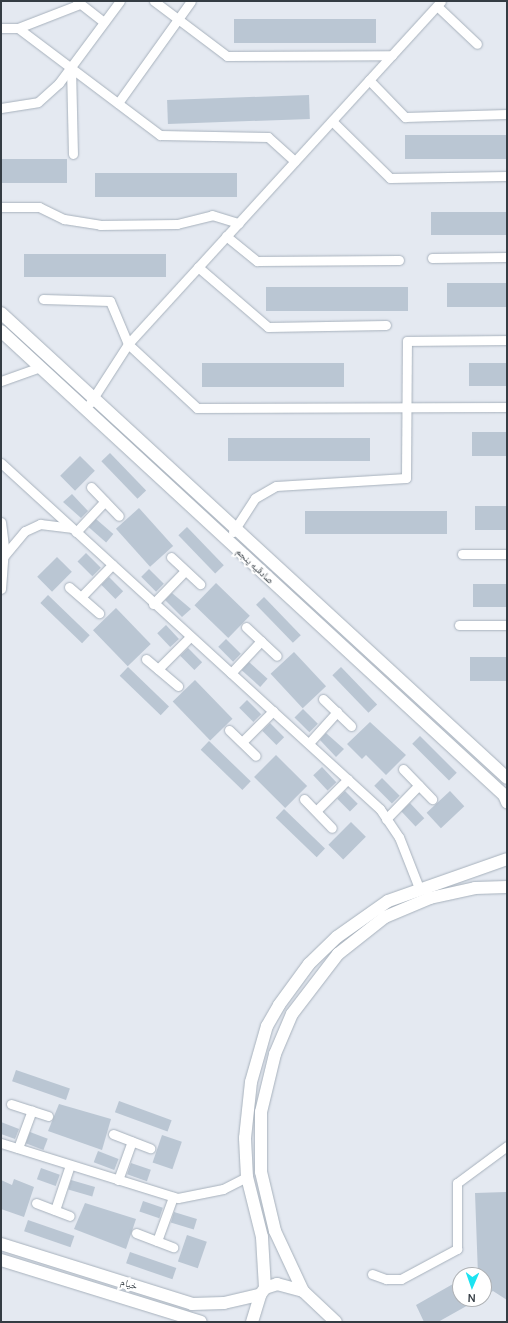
<!DOCTYPE html>
<html>
<head>
<meta charset="utf-8">
<style>
  body { margin:0 }
  #map { position:relative; width:508px; height:1323px; overflow:hidden; background:#e4e9f1; font-family:Manrope,"Noto Naskh Arabic",sans-serif }
  div>[style] { position:absolute }
  [style*='--x'] { left:calc(var(--x)*1px); top:calc(var(--y)*1px); width:calc(var(--w)*1px); rotate:calc(var(--a)*1deg) }
  .building>* { inset:0; background:#bac6d3; transform-origin:0 0 }
  .roads { filter:drop-shadow(0 0 1px #a7b1bc) drop-shadow(0 0 1px #a7b1bc) }
  .minor>* { height:9px; margin:-4.5px; padding:0 4.5px; transform-origin:4.5px; border-radius:4.5px; background:#fff }
  .tertiary>* { height:12px; margin:-6px; padding:0 6px; transform-origin:6px; border-radius:6px; background:#fff }
  span { translate:-50% -50%; white-space:nowrap; text-align:center; line-height:1.15; -webkit-text-stroke:4px #fff; paint-order:stroke }
  .street-label { font-size:10px; color:#343c43 }
  .frame { position:absolute; inset:0; border:2px solid #343c43; pointer-events:none }
  .north { position:absolute; left:452px; top:1267px; width:40px; height:40px; box-sizing:border-box; background:#fff; border:1px solid #aeb1b4; border-radius:50%; rotate:182deg; font-size:11px; font-weight:700; line-height:16px; text-align:center; color:#343c43 }
  .north::after { content:''; display:block; margin:auto; width:14px; height:18px; background:#1ce3f1; clip-path:polygon(50% 0,100% 100%,50% 72%,0 100%) }
</style>
</head>
<body>
<div id="map">
  <div class="building">
    <i style="left:234px;top:19px;width:142px;height:24px"></i>
    <i style="left:309px;top:95px;width:24px;height:142px;rotate:88deg"></i>
    <i style="left:405px;top:135px;width:102px;height:24px"></i>
    <i style="left:67px;top:159px;width:24px;height:66px;rotate:90deg"></i>
    <i style="left:237px;top:173px;width:24px;height:142px;rotate:90deg"></i>
    <i style="left:431px;top:212px;width:76px;height:23px"></i>
    <i style="left:24px;top:254px;width:142px;height:23px"></i>
    <i style="left:447px;top:283px;width:60px;height:24px"></i>
    <i style="left:266px;top:287px;width:142px;height:24px"></i>
    <i style="left:344px;top:363px;width:24px;height:142px;rotate:90deg"></i>
    <i style="left:469px;top:363px;width:38px;height:23px"></i>
    <i style="left:472px;top:432px;width:35px;height:24px"></i>
    <i style="left:228px;top:438px;width:142px;height:23px"></i>
    <i style="left:110px;top:453px;width:52px;height:12px;rotate:46deg"></i>
    <i style="left:80px;top:456px;width:21px;height:28px;rotate:45deg"></i>
    <i style="clip-path:polygon(72px 494px,88px 511px,81px 518px,63px 502px)"></i>
    <i style="left:475px;top:506px;width:32px;height:24px"></i>
    <i style="left:139px;top:508px;width:51px;height:31px;rotate:48deg"></i>
    <i style="left:447px;top:511px;width:23px;height:142px;rotate:90deg"></i>
    <i style="left:96px;top:519px;width:23px;height:11px;rotate:41deg"></i>
    <i style="left:187px;top:527px;width:53px;height:12px;rotate:46deg"></i>
    <i style="left:86px;top:553px;width:21px;height:12px;rotate:45deg"></i>
    <i style="left:57px;top:557px;width:21px;height:28px;rotate:45deg"></i>
    <i style="left:149px;top:569px;width:21px;height:11px;rotate:45deg"></i>
    <i style="left:109px;top:577px;width:20px;height:11px;rotate:45deg"></i>
    <i style="left:216px;top:583px;width:47px;height:31px;rotate:44deg"></i>
    <i style="left:473px;top:584px;width:34px;height:23px"></i>
    <i style="clip-path:polygon(172px 593px,191px 609px,182px 617px,165px 600px)"></i>
    <i style="left:48px;top:595px;width:58px;height:11px;rotate:44deg"></i>
    <i style="left:264px;top:597px;width:53px;height:11px;rotate:46deg"></i>
    <i style="left:116px;top:608px;width:50px;height:32px;rotate:46deg"></i>
    <i style="left:166px;top:625px;width:19px;height:12px;rotate:47deg"></i>
    <i style="left:226px;top:639px;width:21px;height:11px;rotate:45deg"></i>
    <i style="left:188px;top:648px;width:20px;height:11px;rotate:45deg"></i>
    <i style="left:294px;top:652px;width:47px;height:32px;rotate:47deg"></i>
    <i style="left:507px;top:657px;width:24px;height:37px;rotate:90deg"></i>
    <i style="left:249px;top:662px;width:25px;height:11px;rotate:42deg"></i>
    <i style="left:128px;top:667px;width:57px;height:12px;rotate:44deg"></i>
    <i style="left:341px;top:667px;width:52px;height:12px;rotate:46deg"></i>
    <i style="left:195px;top:680px;width:54px;height:31px;rotate:46deg"></i>
    <i style="left:247px;top:700px;width:20px;height:11px;rotate:45deg"></i>
    <i style="left:303px;top:709px;width:21px;height:12px;rotate:45deg"></i>
    <i style="clip-path:polygon(370px 722px,406px 755px,386px 775px,366px 755px,362px 759px,347px 744px)"></i>
    <i style="left:270px;top:723px;width:20px;height:11px;rotate:45deg"></i>
    <i style="clip-path:polygon(326px 733px,344px 749px,336px 757px,320px 740px)"></i>
    <i style="left:420px;top:736px;width:52px;height:11px;rotate:45deg"></i>
    <i style="left:209px;top:741px;width:58px;height:12px;rotate:44deg"></i>
    <i style="left:276px;top:755px;width:44px;height:31px;rotate:45deg"></i>
    <i style="left:322px;top:767px;width:21px;height:12px;rotate:47deg"></i>
    <i style="left:382px;top:778px;width:25px;height:11px;rotate:45deg"></i>
    <i style="left:345px;top:791px;width:18px;height:11px;rotate:45deg"></i>
    <i style="left:450px;top:791px;width:21px;height:32px;rotate:47deg"></i>
    <i style="left:410px;top:803px;width:21px;height:12px;rotate:47deg"></i>
    <i style="left:284px;top:809px;width:57px;height:12px;rotate:44deg"></i>
    <i style="left:351px;top:822px;width:21px;height:32px;rotate:45deg"></i>
    <i style="left:16px;top:1070px;width:57px;height:12px;rotate:19deg"></i>
    <i style="left:119px;top:1101px;width:56px;height:12px;rotate:20deg"></i>
    <i style="clip-path:polygon(59px 1104px,111px 1119px,102px 1150px,48px 1131px)"></i>
    <i style="clip-path:polygon(1px 1122px,19px 1129px,15px 1139px,1px 1134px)"></i>
    <i style="left:30px;top:1132px;width:19px;height:12px;rotate:21deg"></i>
    <i style="left:162px;top:1135px;width:21px;height:29px;rotate:19deg"></i>
    <i style="left:98px;top:1151px;width:22px;height:12px;rotate:21deg"></i>
    <i style="left:131px;top:1163px;width:21px;height:12px;rotate:19deg"></i>
    <i style="left:41px;top:1168px;width:20px;height:12px;rotate:20deg"></i>
    <i style="clip-path:polygon(14px 1179px,34px 1187px,24px 1217px,1px 1209px,1px 1180px,12px 1185px)"></i>
    <i style="left:71px;top:1180px;width:25px;height:10px;rotate:16deg"></i>
    <i style="clip-path:polygon(506px 1192px,507px 1233px,507px 1300px,493px 1291px,484px 1296px,484px 1275px,478px 1275px,475px 1193px)"></i>
    <i style="left:143px;top:1201px;width:21px;height:11px;rotate:19deg"></i>
    <i style="clip-path:polygon(85px 1203px,136px 1219px,126px 1249px,74px 1229px)"></i>
    <i style="left:174px;top:1212px;width:24px;height:11px;rotate:17deg"></i>
    <i style="left:28px;top:1220px;width:49px;height:12px;rotate:19deg"></i>
    <i style="left:187px;top:1235px;width:21px;height:28px;rotate:19deg"></i>
    <i style="left:130px;top:1252px;width:49px;height:12px;rotate:19deg"></i>
    <i style="clip-path:polygon(460px 1280px,460px 1299px,479px 1299px,438px 1322px,424px 1322px,416px 1305px)"></i>
  </div>
  <div class="roads">
    <div class="minor">
      <i style="--x:77;--y:1;--w:34;--a:38"></i>
      <i style="--x:154;--y:1;--w:91;--a:37"></i>
      <i style="--x:227;--y:56;--w:165;--a:-0.3"></i>
      <i style="--x:437;--y:6;--w:55;--a:43.5"></i>
      <i style="--x:1;--y:28;--w:17;--a:0"></i>
      <i style="--x:18;--y:28;--w:178;--a:37"></i>
      <i style="--x:160;--y:135;--w:108;--a:1.1"></i>
      <i style="--x:268;--y:137;--w:36;--a:42"></i>
      <i style="--x:18;--y:28;--w:66;--a:-21.2"></i>
      <i style="--x:80;--y:4;--w:3;--a:-90"></i>
      <i style="--x:71;--y:67;--w:87;--a:88.7"></i>
      <i style="--x:369;--y:80;--w:52;--a:45.8"></i>
      <i style="--x:405;--y:117;--w:102;--a:-1.7"></i>
      <i style="--x:118;--y:103;--w:125;--a:-54.4"></i>
      <i style="--x:1;--y:108;--w:37;--a:-9"></i>
      <i style="--x:38;--y:102;--w:28;--a:-42"></i>
      <i style="--x:59;--y:83;--w:102;--a:-53.4"></i>
      <i style="--x:332;--y:121;--w:81;--a:44.5"></i>
      <i style="--x:390;--y:178;--w:117;--a:-1"></i>
      <i style="--x:1;--y:207;--w:38;--a:0"></i>
      <i style="--x:39;--y:207;--w:28;--a:26"></i>
      <i style="--x:64;--y:219;--w:36;--a:9"></i>
      <i style="--x:100;--y:225;--w:77;--a:-0.7"></i>
      <i style="--x:177;--y:224;--w:36;--a:-14"></i>
      <i style="--x:212;--y:215;--w:28;--a:17"></i>
      <i style="--x:226;--y:236;--w:40;--a:39"></i>
      <i style="--x:257;--y:261;--w:142;--a:-0.4"></i>
      <i style="--x:432;--y:258;--w:75;--a:-0.8"></i>
      <i style="--x:198;--y:267;--w:92;--a:40.6"></i>
      <i style="--x:268;--y:327;--w:118;--a:-1"></i>
      <i style="--x:43;--y:299;--w:67;--a:1.7"></i>
      <i style="--x:110;--y:301;--w:47;--a:67.3"></i>
      <i style="--x:128;--y:344;--w:94;--a:42.8"></i>
      <i style="--x:197;--y:408;--w:310;--a:-0.2"></i>
      <i style="--x:1;--y:381;--w:41;--a:-19.7"></i>
      <i style="--x:90;--y:403;--w:70;--a:-57.2"></i>
      <i style="--x:128;--y:344;--w:464;--a:-47.6"></i>
      <i style="--x:1;--y:463;--w:513;--a:42.39"></i>
      <i style="--x:380;--y:809;--w:34;--a:56"></i>
      <i style="--x:399;--y:837;--w:55;--a:68.6"></i>
      <i style="--x:91;--y:487;--w:40;--a:46"></i>
      <i style="--x:1;--y:522;--w:26;--a:83"></i>
      <i style="--x:4;--y:548;--w:41;--a:94.2"></i>
      <i style="--x:76;--y:532;--w:42;--a:-46.9"></i>
      <i style="--x:233;--y:532;--w:40;--a:-57.1"></i>
      <i style="--x:255;--y:498;--w:24;--a:-30"></i>
      <i style="--x:276;--y:486;--w:130;--a:-3.5"></i>
      <i style="--x:406;--y:478;--w:137;--a:-89.6"></i>
      <i style="--x:407;--y:341;--w:100;--a:-0.6"></i>
      <i style="--x:462;--y:554;--w:45;--a:0"></i>
      <i style="--x:3;--y:557;--w:34;--a:-50"></i>
      <i style="--x:25;--y:531;--w:17;--a:-25"></i>
      <i style="--x:40;--y:524;--w:31;--a:7"></i>
      <i style="--x:171;--y:557;--w:40;--a:43"></i>
      <i style="--x:69;--y:587;--w:40;--a:41"></i>
      <i style="--x:81;--y:597;--w:45;--a:-45.9"></i>
      <i style="--x:153;--y:604;--w:46;--a:-45.9"></i>
      <i style="--x:459;--y:625;--w:48;--a:0"></i>
      <i style="--x:246;--y:627;--w:42;--a:43.1"></i>
      <i style="--x:146;--y:659;--w:42;--a:40.2"></i>
      <i style="--x:158;--y:669;--w:45;--a:-45"></i>
      <i style="--x:231;--y:673;--w:44;--a:-46.8"></i>
      <i style="--x:323;--y:699;--w:39;--a:44"></i>
      <i style="--x:229;--y:730;--w:37;--a:44"></i>
      <i style="--x:242;--y:742;--w:44;--a:-45"></i>
      <i style="--x:309;--y:743;--w:42;--a:-47.9"></i>
      <i style="--x:403;--y:769;--w:42;--a:46"></i>
      <i style="--x:304;--y:799;--w:40;--a:46"></i>
      <i style="--x:316;--y:811;--w:45;--a:-45"></i>
      <i style="--x:386;--y:819;--w:47;--a:-45.9"></i>
      <i style="--x:11;--y:1104;--w:39;--a:18"></i>
      <i style="--x:113;--y:1134;--w:40;--a:21"></i>
      <i style="--x:1;--y:1143;--w:185;--a:17.3"></i>
      <i style="--x:178;--y:1198;--w:46;--a:-11.3"></i>
      <i style="--x:223;--y:1189;--w:27;--a:-27"></i>
      <i style="--x:18;--y:1148;--w:40;--a:-69.8"></i>
      <i style="--x:118;--y:1180;--w:41;--a:-70.3"></i>
      <i style="--x:36;--y:1203;--w:36;--a:21"></i>
      <i style="--x:55;--y:1210;--w:47;--a:-71.6"></i>
      <i style="--x:136;--y:1233;--w:40;--a:21"></i>
      <i style="--x:157;--y:1241;--w:47;--a:-70"></i>
      <i style="--x:372;--y:1274;--w:15;--a:20"></i>
      <i style="--x:386;--y:1279;--w:15;--a:0"></i>
      <i style="--x:401;--y:1279;--w:64;--a:-28.2"></i>
      <i style="--x:457;--y:1249;--w:66;--a:-90"></i>
      <i style="--x:457;--y:1183;--w:62;--a:-36.5"></i>
    </div>
    <div class="tertiary">
      <i style="--x:1;--y:313;--w:687;--a:42.58"></i>
      <i style="--x:1;--y:331;--w:684;--a:42.69"></i>
      <i style="--x:504;--y:795;--w:8;--a:67"></i>
      <i style="--x:1;--y:1244;--w:200;--a:17.4"></i>
      <i style="--x:192;--y:1304;--w:32;--a:-2"></i>
      <i style="--x:224;--y:1303;--w:37;--a:-13"></i>
      <i style="--x:1;--y:1260;--w:209;--a:17.2"></i>
      <i style="--x:265;--y:1288;--w:51;--a:-93.4"></i>
      <i style="--x:262;--y:1237;--w:62;--a:-104"></i>
      <i style="--x:247;--y:1177;--w:39;--a:-93"></i>
      <i style="--x:245;--y:1138;--w:56;--a:-83.9"></i>
      <i style="--x:251;--y:1082;--w:58;--a:-74.1"></i>
      <i style="--x:267;--y:1026;--w:24;--a:-60"></i>
      <i style="--x:279;--y:1005;--w:51;--a:-53.8"></i>
      <i style="--x:309;--y:964;--w:39;--a:-44"></i>
      <i style="--x:337;--y:937;--w:62;--a:-35.2"></i>
      <i style="--x:388;--y:901;--w:126;--a:-19.4"></i>
      <i style="--x:303;--y:1291;--w:66;--a:-115"></i>
      <i style="--x:275;--y:1231;--w:61;--a:-103.3"></i>
      <i style="--x:261;--y:1172;--w:60;--a:-90"></i>
      <i style="--x:261;--y:1112;--w:60;--a:-76.4"></i>
      <i style="--x:275;--y:1054;--w:43;--a:-67"></i>
      <i style="--x:292;--y:1014;--w:76;--a:-52.5"></i>
      <i style="--x:338;--y:954;--w:60;--a:-38.2"></i>
      <i style="--x:385;--y:917;--w:49;--a:-22.9"></i>
      <i style="--x:430;--y:898;--w:46;--a:-12.5"></i>
      <i style="--x:475;--y:888;--w:32;--a:-2"></i>
      <i style="--x:252;--y:1322;--w:28;--a:-73"></i>
      <i style="--x:260;--y:1295;--w:9;--a:-54"></i>
      <i style="--x:265;--y:1288;--w:13;--a:-18"></i>
      <i style="--x:277;--y:1284;--w:27;--a:15"></i>
      <i style="--x:303;--y:1291;--w:45;--a:43.2"></i>
    </div>
  </div>
  <div class="street-label">
    <span style="left:255px;top:566px;rotate:43deg">صادقیه پنجم</span>
    <span style="left:129px;top:1284px;rotate:17deg">خیام</span>
  </div>
  <div class="frame"></div>
  <div class="north">N</div>
</div>
</body>
</html>
